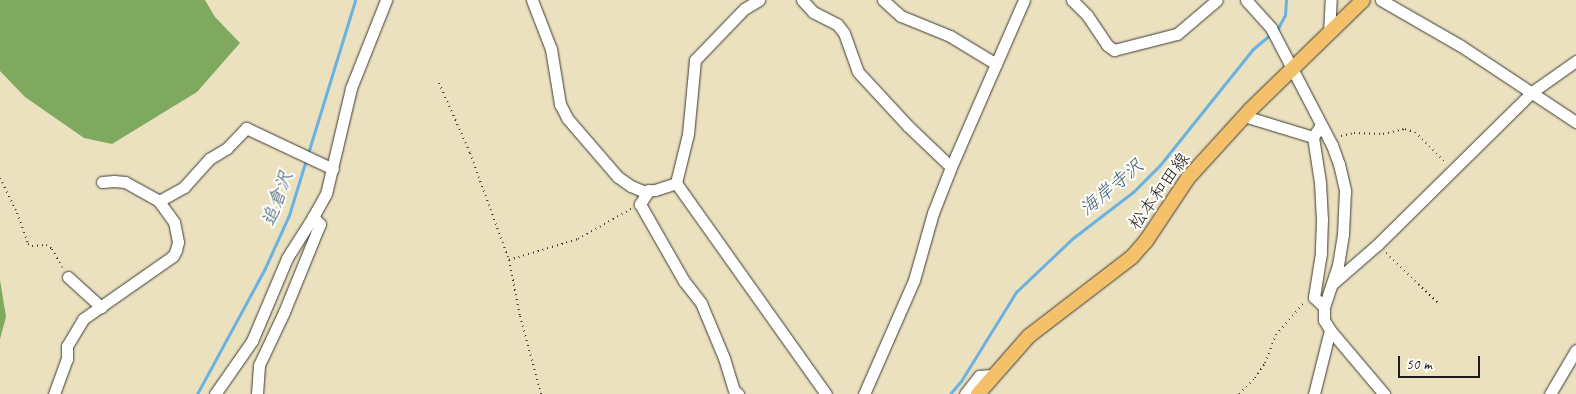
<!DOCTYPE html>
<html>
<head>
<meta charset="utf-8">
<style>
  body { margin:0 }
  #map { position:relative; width:1576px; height:394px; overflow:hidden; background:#ebe1bf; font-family:Caveat,"Klee One",sans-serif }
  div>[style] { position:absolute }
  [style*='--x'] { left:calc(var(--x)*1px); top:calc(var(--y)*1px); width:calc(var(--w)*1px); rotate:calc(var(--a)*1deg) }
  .forest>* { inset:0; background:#80a960 }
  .stream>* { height:3px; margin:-1.5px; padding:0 1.5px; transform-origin:1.5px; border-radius:1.5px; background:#69b2e1 }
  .path>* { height:2px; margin-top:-1px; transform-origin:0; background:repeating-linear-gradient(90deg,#3b3a34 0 1px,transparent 0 5px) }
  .roads { filter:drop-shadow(0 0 1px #3b3a34) drop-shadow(0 0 1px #3b3a34) }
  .minor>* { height:11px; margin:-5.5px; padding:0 5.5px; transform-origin:5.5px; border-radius:5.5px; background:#fff }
  .major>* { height:14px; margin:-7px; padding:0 7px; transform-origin:7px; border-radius:7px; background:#f4c16a }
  span { translate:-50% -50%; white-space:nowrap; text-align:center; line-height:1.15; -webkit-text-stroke:4.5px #fdfcf7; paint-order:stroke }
  .street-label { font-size:18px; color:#1c1c1c }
  .water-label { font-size:19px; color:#3f6075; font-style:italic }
  .scale { position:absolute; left:1398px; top:356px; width:82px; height:22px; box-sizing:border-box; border:2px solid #1c1c1c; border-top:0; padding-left:6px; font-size:15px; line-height:18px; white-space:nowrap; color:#1c1c1c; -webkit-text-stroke:4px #fdfcf7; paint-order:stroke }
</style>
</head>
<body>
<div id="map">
  <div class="forest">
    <i style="clip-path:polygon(0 0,205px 0,215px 17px,240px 43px,197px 92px,112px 144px,84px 138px,25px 97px,0 71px)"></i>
    <i style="clip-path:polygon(0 280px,6px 317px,0 339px)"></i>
  </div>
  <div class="stream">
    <i style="--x:197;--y:394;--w:143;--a:-61.6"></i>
    <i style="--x:265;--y:268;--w:58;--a:-65.6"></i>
    <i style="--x:289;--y:215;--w:225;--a:-72.9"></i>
    <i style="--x:950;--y:394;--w:17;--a:-50"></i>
    <i style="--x:961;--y:381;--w:105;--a:-58.3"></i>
    <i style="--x:1016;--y:292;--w:79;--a:-43.5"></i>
    <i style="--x:1073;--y:238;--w:76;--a:-37.5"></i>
    <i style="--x:1133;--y:192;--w:38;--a:-45"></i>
    <i style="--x:1160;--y:165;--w:149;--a:-51.3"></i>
    <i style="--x:1253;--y:49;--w:33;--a:-40"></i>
    <i style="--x:1278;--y:28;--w:15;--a:-62"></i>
    <i style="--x:1285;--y:15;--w:15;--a:-86"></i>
  </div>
  <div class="path">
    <i style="--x:439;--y:83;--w:77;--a:66.1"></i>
    <i style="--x:470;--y:153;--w:114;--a:70"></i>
    <i style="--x:509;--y:260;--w:57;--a:78.9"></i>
    <i style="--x:520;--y:316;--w:81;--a:74.9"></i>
    <i style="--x:1341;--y:136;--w:13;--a:-13"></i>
    <i style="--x:1354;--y:133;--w:29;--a:2"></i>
    <i style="--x:1383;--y:134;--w:23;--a:-13"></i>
    <i style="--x:1405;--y:129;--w:10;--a:17"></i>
    <i style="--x:1415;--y:132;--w:42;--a:45"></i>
    <i style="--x:0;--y:178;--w:39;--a:64"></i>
    <i style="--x:17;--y:213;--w:33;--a:70"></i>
    <i style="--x:28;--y:244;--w:4;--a:27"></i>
    <i style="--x:32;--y:246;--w:14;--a:-4"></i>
    <i style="--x:46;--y:245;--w:7;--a:34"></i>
    <i style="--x:52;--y:249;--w:21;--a:61"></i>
    <i style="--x:1386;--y:253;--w:75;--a:43.9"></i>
    <i style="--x:509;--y:260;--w:72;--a:-16.9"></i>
    <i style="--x:578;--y:239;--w:61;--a:-29.5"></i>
    <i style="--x:1239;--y:394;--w:23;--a:-45"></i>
    <i style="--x:1255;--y:378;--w:18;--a:-56"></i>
    <i style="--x:1265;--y:363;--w:30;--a:-69"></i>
    <i style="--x:1276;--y:335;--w:45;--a:-49.5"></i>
  </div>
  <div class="roads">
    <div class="minor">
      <i style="--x:532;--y:0;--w:53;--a:68.8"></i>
      <i style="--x:551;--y:49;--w:56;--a:80.7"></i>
      <i style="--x:560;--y:104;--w:16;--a:63"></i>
      <i style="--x:567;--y:118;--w:78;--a:49.2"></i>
      <i style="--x:618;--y:177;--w:16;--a:35"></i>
      <i style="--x:631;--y:186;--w:13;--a:23"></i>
      <i style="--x:643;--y:191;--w:12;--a:-5"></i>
      <i style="--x:655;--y:190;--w:22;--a:-18"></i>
      <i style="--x:759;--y:0;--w:17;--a:149"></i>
      <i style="--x:744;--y:9;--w:71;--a:133.9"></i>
      <i style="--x:695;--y:60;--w:74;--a:95.4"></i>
      <i style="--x:688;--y:134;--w:50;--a:103.8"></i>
      <i style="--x:676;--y:183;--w:259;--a:54.6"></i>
      <i style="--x:802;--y:0;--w:16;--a:47"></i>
      <i style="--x:813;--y:12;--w:27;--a:27"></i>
      <i style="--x:837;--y:24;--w:11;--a:52"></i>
      <i style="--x:844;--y:33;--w:41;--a:70.3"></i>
      <i style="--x:858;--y:72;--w:74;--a:47.2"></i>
      <i style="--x:908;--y:126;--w:59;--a:43.6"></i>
      <i style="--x:883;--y:0;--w:24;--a:42"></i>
      <i style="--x:901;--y:16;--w:53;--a:22.2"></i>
      <i style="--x:950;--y:36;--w:54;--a:31.3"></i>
      <i style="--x:1072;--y:0;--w:21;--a:45"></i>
      <i style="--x:1087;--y:15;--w:36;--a:56"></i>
      <i style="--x:1107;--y:45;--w:9;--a:36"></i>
      <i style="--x:1114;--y:50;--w:65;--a:-14.3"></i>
      <i style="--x:1177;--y:34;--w:52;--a:-40.4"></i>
      <i style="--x:1246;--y:0;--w:38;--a:48"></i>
      <i style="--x:1271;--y:28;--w:132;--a:62.5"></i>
      <i style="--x:1332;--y:145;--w:20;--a:70"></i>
      <i style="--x:1339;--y:164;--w:28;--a:77"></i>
      <i style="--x:1345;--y:191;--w:43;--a:92.7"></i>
      <i style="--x:1343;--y:234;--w:31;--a:99"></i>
      <i style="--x:1338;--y:265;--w:44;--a:108.4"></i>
      <i style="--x:1324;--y:307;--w:13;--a:90"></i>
      <i style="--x:1324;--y:320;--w:12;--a:59"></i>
      <i style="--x:1330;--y:330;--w:84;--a:49.8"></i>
      <i style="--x:1381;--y:0;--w:92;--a:29.9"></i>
      <i style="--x:1461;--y:46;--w:138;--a:33.5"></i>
      <i style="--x:1329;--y:33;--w:33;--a:-87"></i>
      <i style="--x:1244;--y:116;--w:72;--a:16.9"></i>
      <i style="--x:1321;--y:125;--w:14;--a:124"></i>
      <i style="--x:1313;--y:137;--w:46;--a:81.2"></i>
      <i style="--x:1320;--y:182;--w:37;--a:87"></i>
      <i style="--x:1322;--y:219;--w:34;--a:92"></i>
      <i style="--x:1321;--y:253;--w:45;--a:99"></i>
      <i style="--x:1314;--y:297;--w:14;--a:45"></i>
      <i style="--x:102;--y:182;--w:12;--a:-5"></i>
      <i style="--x:114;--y:181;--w:11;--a:5"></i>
      <i style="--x:125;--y:182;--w:39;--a:29"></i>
      <i style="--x:649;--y:190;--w:17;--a:123"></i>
      <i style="--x:640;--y:204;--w:89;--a:60.3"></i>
      <i style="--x:684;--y:281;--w:28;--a:52"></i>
      <i style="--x:701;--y:303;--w:60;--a:67.3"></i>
      <i style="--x:724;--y:358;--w:34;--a:73"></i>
      <i style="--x:734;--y:390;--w:6;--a:45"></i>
      <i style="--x:68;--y:277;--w:45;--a:42.3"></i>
      <i style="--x:1332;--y:284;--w:60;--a:-40.9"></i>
      <i style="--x:1377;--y:245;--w:218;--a:-44.6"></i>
      <i style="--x:1532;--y:92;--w:54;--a:-35.2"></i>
      <i style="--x:54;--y:394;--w:37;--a:-70"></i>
      <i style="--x:67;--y:359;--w:13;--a:-90"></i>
      <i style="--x:67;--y:346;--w:31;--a:-59"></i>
      <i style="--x:83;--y:319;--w:110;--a:-35"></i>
      <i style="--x:173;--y:256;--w:7;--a:-63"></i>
      <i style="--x:176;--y:250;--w:8;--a:-76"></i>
      <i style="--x:178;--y:242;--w:20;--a:-101"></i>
      <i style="--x:174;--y:222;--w:26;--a:-126"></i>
      <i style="--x:159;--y:201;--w:29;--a:-29"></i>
      <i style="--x:184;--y:187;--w:38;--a:-48"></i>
      <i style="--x:209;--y:159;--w:21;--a:-31"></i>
      <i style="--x:227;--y:148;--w:28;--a:-46"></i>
      <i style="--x:246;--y:128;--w:96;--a:25.2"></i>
      <i style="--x:215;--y:394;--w:65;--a:-55.1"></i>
      <i style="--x:252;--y:341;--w:90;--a:-67.1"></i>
      <i style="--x:287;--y:258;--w:49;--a:-57.6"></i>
      <i style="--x:257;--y:394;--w:29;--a:-86"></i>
      <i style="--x:259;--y:365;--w:59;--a:-64.7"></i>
      <i style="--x:284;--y:312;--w:95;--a:-67.8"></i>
      <i style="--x:320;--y:224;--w:10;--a:-135"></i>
      <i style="--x:313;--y:217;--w:26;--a:-61"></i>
      <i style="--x:326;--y:194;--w:109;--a:-76.7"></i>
      <i style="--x:351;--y:88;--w:95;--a:-68.3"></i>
      <i style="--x:864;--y:394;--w:124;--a:-66.3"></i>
      <i style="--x:914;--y:280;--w:70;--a:-74.2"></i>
      <i style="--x:933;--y:213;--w:49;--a:-68.6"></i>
      <i style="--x:951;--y:167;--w:182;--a:-66.4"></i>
      <i style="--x:965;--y:394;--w:23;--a:-52"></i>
      <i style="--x:979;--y:376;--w:13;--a:-4"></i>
      <i style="--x:1314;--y:394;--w:66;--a:-76"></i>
      <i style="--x:1550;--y:394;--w:51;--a:-59.4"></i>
    </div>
    <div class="major">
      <i style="--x:978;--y:394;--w:77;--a:-48.7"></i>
      <i style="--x:1029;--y:336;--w:130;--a:-37.5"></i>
      <i style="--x:1132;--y:257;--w:21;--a:-49"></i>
      <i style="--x:1146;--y:241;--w:76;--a:-56.3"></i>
      <i style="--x:1188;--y:178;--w:93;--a:-47.6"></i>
      <i style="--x:1251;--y:109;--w:156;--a:-44.2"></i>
    </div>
  </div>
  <div class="street-label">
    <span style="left:1159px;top:191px;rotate:-54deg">松本和田線</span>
  </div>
  <div class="water-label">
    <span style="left:1112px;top:188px;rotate:-40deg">海岸寺沢</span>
    <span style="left:278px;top:199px;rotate:-70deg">追倉沢</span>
  </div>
  <div class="scale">50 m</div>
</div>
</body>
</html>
